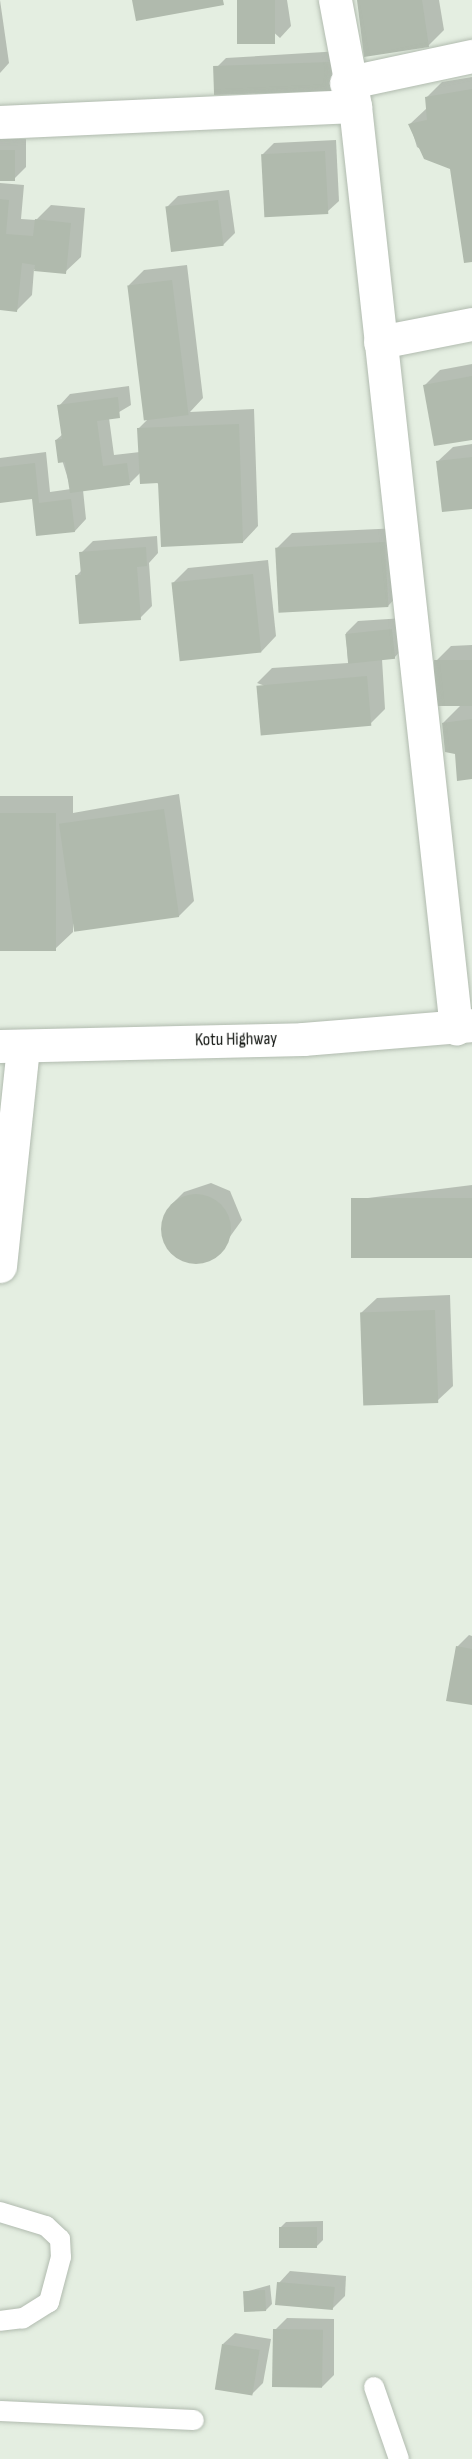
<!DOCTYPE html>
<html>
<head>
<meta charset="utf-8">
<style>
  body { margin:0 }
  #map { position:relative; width:472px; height:2459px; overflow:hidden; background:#e4eee1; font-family:"Sofia Sans Condensed",sans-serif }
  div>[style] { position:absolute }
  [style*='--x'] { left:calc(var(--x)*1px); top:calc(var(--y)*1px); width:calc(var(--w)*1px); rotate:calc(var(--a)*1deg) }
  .shadow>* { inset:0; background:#0003 }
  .building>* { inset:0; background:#b0baad; transform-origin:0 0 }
  .round { border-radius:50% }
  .roads { filter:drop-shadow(0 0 2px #b1bbaf) drop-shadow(0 0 2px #b1bbaf) }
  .lane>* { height:20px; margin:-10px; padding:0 10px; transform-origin:10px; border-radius:10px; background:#fff }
  .street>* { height:33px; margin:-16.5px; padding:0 16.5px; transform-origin:16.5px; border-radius:16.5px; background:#fff }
  .secondary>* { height:33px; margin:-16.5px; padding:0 16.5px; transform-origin:16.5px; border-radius:16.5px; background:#fff }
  span { translate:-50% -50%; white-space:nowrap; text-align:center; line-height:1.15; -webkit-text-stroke:4.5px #fff; paint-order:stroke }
  .street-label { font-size:18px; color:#171a16 }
</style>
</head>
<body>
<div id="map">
  <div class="shadow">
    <i style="clip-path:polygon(0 0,9px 63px,0 73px)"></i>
    <i style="clip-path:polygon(238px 0,287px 0,291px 26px,280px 38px)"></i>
    <i style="clip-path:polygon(358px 0,439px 0,444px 30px,428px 46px)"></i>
    <i style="clip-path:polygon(341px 51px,342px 78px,330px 89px,214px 70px,226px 58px)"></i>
    <i style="clip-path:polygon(472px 77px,472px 260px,451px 168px,417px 147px,410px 124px,427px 108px,426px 98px,442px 82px)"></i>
    <i style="clip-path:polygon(0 139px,26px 139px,26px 167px,14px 179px,0 179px)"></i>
    <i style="clip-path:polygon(336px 140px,339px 201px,327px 212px,262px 155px,274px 143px)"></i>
    <i style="clip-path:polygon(0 183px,24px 185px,21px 219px,36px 220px,51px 205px,85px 208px,81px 257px,65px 272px,34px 269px,32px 295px,17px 310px,0 309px)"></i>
    <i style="clip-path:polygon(229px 190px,235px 233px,223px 245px,166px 208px,178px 196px)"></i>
    <i style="clip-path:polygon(187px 265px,203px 398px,190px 412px,254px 409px,258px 526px,243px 542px,141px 472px,130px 483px,83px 490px,86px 519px,75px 531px,37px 535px,34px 497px,0 501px,0 458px,46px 452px,50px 492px,71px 489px,56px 440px,63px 434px,59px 406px,70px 394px,129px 386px,131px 405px,109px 418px,114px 455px,140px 452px,139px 428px,149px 418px,129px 285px,144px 270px)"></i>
    <i style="clip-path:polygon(472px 364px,472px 438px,425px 385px,440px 370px)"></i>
    <i style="clip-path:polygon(472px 444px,472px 507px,437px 462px,453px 447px)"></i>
    <i style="clip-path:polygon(400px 528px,403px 590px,388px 606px,277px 548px,292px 533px)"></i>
    <i style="clip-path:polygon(157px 536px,158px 553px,149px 563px,152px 606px,140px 618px,76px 576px,82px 570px,81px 553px,93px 541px)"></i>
    <i style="clip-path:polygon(268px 560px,276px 636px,261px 652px,173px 583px,188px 568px)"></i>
    <i style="clip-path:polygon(404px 618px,405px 646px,394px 658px,382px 659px,385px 709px,370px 724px,257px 683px,272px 668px,348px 663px,346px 633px,358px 621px)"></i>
    <i style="clip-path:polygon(472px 645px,472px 778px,443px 723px,461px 705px,436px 661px,451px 646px)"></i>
    <i style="clip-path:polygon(179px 794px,194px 901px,179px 916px,73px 921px,73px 932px,55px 949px,0 949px,0 796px,73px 796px,73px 813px)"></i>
    <i style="clip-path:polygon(211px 1183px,230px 1191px,242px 1220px,216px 1256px,194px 1263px,170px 1252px,162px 1232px,172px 1204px,184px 1192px)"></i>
    <i style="clip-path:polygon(472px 1185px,472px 1256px,353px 1213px,368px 1198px)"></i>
    <i style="clip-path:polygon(450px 1295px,453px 1386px,437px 1401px,361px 1313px,377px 1298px)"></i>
    <i style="clip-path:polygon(469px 1635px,472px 1636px,472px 1704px,457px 1647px)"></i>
    <i style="clip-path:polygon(323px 2221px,323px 2240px,317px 2246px,280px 2228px,286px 2222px)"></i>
    <i style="clip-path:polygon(290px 2271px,346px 2276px,345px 2296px,333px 2308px,279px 2283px)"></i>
    <i style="clip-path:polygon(270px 2285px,272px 2304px,266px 2310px,245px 2292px)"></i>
    <i style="clip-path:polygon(287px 2318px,334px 2319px,334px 2375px,322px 2387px,275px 2330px)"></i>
    <i style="clip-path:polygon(235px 2333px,271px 2339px,263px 2383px,251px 2395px,223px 2344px)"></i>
  </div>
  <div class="building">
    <i style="clip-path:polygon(132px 0,223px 0,224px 5px,136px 21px)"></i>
    <i style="left:237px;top:0;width:38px;height:44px"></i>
    <i style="clip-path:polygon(357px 0,422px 0,429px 47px,364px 57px)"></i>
    <i style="left:330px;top:62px;width:29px;height:117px;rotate:88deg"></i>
    <i style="clip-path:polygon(472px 89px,472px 262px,464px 263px,450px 169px,424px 159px,408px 124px,427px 120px,425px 97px)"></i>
    <i style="left:0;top:150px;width:15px;height:31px"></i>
    <i style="left:325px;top:151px;width:63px;height:64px;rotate:87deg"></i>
    <i style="clip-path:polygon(0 199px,9px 200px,6px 234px,33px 236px,35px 219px,71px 223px,66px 274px,34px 271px,35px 265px,22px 263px,17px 312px,0 310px)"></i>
    <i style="left:218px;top:200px;width:46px;height:53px;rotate:83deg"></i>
    <i style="left:172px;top:280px;width:136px;height:45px;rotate:83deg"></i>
    <i style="clip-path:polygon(472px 376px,472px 440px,434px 446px,423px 385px)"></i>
    <i style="clip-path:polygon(118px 397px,120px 418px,97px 421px,103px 466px,127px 463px,130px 485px,70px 493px,65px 462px,58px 463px,55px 440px,62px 439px,57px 405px)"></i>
    <i style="clip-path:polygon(239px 424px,243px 543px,161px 547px,158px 483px,140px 484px,137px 428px)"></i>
    <i style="clip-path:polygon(472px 457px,472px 509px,442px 512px,436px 461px)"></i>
    <i style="clip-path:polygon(35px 463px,39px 503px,71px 499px,75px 532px,36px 536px,32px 499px,0 503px,0 467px)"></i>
    <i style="left:385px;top:542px;width:65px;height:110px;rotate:87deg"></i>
    <i style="clip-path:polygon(146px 547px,147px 566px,137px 567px,141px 620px,79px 624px,75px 575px,81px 575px,79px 552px)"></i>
    <i style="left:253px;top:574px;width:79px;height:82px;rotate:84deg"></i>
    <i style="left:392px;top:629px;width:30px;height:47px;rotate:84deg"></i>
    <i style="left:472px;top:660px;width:46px;height:38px;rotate:90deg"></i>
    <i style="left:367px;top:676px;width:50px;height:111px;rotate:85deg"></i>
    <i style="clip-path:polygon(472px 719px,472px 779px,457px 781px,455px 754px,445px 752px,442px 723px)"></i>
    <i style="left:164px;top:809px;width:109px;height:106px;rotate:82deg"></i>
    <i style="left:0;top:813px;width:56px;height:138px"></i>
    <i class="round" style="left:161px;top:1194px;width:70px;height:70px"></i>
    <i style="left:472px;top:1198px;width:60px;height:121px;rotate:90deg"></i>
    <i style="left:435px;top:1310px;width:93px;height:75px;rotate:88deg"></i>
    <i style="clip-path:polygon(456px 1646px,472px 1649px,472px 1705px,446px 1701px)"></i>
    <i style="left:279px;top:2227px;width:38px;height:21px"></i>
    <i style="left:277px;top:2282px;width:58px;height:23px;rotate:5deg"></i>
    <i style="left:265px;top:2290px;width:21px;height:22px;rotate:87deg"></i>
    <i style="left:273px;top:2329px;width:50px;height:58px;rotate:1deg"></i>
    <i style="left:222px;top:2344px;width:38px;height:46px;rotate:9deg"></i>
  </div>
  <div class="roads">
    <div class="lane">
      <i style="--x:0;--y:2212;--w:48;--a:16.9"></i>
      <i style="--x:46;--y:2226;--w:19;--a:43"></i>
      <i style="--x:60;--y:2239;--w:18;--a:87"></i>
      <i style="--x:61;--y:2257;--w:47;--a:104.9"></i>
      <i style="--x:49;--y:2302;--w:31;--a:148"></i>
      <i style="--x:23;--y:2318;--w:23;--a:173"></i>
      <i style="--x:374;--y:2387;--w:76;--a:70.9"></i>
      <i style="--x:0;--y:2411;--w:194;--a:2.7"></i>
    </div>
    <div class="street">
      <i style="--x:335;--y:0;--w:108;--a:79.3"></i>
      <i style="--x:355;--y:106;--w:928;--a:83.75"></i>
      <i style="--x:346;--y:83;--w:129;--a:-12.1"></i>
      <i style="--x:0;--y:122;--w:355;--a:-2.6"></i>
      <i style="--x:380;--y:342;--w:94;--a:-11.1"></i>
    </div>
    <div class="secondary">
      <i style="--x:0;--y:1046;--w:303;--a:-1.3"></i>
      <i style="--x:303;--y:1039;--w:170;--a:-4.7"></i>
      <i style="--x:0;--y:1266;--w:221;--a:-84"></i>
    </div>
  </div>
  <div class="street-label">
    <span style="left:236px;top:1040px;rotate:-1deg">Kotu Highway</span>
  </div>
</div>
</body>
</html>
